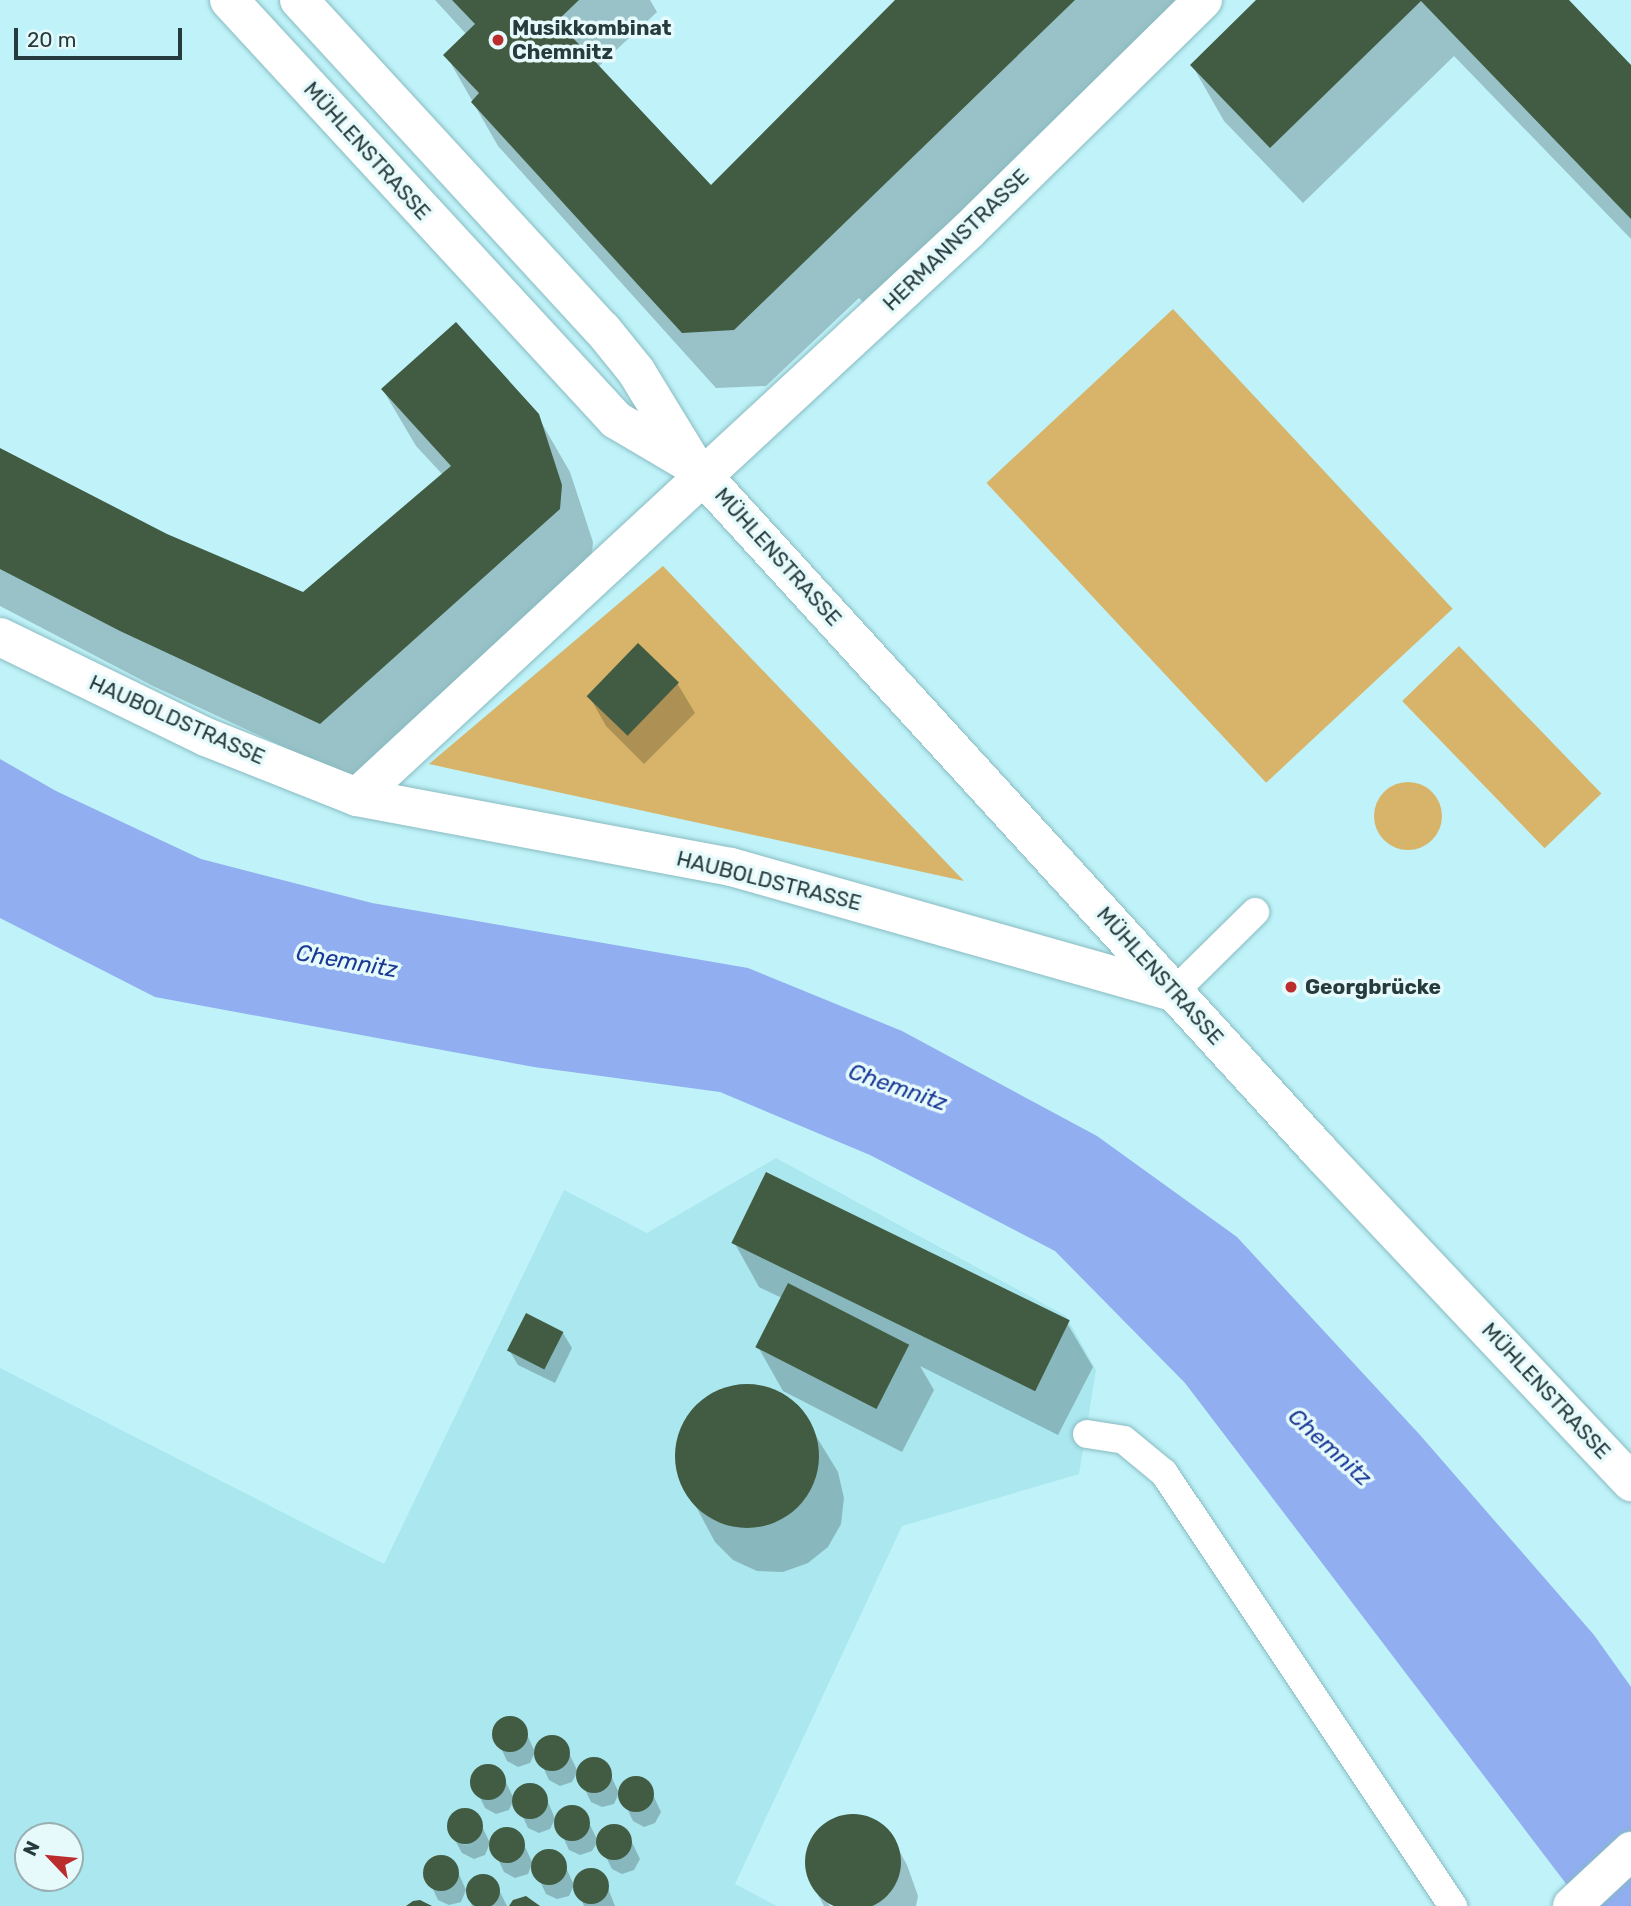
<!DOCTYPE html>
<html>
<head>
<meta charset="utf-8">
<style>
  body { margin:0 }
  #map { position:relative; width:1631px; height:1906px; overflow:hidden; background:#bff3f9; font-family:Rubik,sans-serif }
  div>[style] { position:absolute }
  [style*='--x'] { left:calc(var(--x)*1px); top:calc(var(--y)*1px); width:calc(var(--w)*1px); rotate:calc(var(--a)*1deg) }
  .built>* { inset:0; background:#aae7ee }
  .green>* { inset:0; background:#d7b469; transform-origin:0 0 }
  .round { border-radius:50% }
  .water>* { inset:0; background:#90aef0 }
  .shadow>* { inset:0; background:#0003 }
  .building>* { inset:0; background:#415c42; transform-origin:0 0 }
  .roads { filter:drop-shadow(0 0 2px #89bbc1) drop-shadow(0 0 2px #89bbc1) }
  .service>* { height:28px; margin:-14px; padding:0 14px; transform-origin:14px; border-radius:14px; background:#fff }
  .minor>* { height:38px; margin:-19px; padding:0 19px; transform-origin:19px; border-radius:19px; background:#fff }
  .tertiary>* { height:38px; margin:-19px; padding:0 19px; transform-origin:19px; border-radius:19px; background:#fff }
  .secondary>* { height:38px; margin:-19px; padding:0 19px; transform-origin:19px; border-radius:19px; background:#fff }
  .dots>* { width:19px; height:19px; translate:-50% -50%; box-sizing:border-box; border:4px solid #e6fafc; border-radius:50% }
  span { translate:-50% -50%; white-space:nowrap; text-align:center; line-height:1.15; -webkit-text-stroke:7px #e6fafc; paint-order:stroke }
  .poi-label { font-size:21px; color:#263b3d; font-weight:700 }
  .left { translate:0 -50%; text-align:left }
  .street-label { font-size:21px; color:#263b3d }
  .water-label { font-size:23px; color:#1a3895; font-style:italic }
  .north { position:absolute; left:14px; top:1822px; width:70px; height:70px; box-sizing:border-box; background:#e6fafc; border:2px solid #99aeb0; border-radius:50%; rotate:296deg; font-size:19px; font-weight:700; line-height:28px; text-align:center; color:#263b3d }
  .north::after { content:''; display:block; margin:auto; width:24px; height:32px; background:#bb2c2d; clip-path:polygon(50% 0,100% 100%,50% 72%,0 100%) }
  .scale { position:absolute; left:14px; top:28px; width:168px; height:32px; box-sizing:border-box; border:4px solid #263b3d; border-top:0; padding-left:9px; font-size:21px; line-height:24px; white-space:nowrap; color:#263b3d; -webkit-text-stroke:5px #e6fafc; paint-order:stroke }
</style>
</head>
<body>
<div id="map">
  <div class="built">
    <i style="clip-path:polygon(evenodd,776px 1158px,1066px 1316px,1096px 1370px,1079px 1474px,902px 1526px,735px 1884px,777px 1906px,0 1906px,0 1368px,384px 1564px,564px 1190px,647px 1233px,776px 1158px,28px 1836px,70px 1836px,70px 1878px,28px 1878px,28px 1836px)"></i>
  </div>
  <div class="green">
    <i style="left:1173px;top:309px;width:410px;height:255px;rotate:47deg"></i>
    <i style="clip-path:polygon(663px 566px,964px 881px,429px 764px)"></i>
    <i style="left:1459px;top:646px;width:205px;height:79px;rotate:46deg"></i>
    <i class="round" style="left:1374px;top:782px;width:68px;height:68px"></i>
  </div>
  <div class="water">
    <i style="clip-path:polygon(0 759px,56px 791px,201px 859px,372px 903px,748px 968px,902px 1031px,1097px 1136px,1237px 1237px,1420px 1435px,1594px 1635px,1631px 1687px,1631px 1906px,1583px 1906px,1185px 1383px,1055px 1251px,870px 1155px,720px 1092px,534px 1067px,155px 997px,0 918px)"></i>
  </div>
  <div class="shadow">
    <i style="clip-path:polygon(435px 0,650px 0,657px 12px,598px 67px,711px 187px,897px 0,1193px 0,873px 312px,859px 298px,766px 386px,716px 388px,498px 146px,446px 55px,467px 35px)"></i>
    <i style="clip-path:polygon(1259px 0,1566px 0,1631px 67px,1631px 239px,1454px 56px,1303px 203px,1224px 121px,1192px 65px)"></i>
    <i style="clip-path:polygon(383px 390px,537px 415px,570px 472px,593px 542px,591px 565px,353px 779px,153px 686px,0 606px,0 450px,166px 536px,304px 594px,443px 475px,416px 446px)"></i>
    <i style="clip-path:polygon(677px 683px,695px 713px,644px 764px,606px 726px,589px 696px)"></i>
    <i style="clip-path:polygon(734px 1242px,1067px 1323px,1093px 1367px,1058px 1435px,920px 1366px,934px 1390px,902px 1452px,783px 1391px,758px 1347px,782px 1298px,759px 1287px)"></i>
    <i style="clip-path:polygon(563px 1333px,572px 1348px,555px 1383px,518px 1365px,509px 1350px)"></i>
    <i style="clip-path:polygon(751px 1385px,776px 1391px,797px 1405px,838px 1472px,844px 1498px,841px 1524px,828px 1547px,808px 1563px,783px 1572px,757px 1571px,733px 1560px,715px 1542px,678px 1473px,677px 1446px,685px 1421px,702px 1401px,724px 1388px)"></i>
    <i style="clip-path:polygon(511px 1718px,522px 1724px,535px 1752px,530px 1763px,518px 1767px,507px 1761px,494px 1733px,500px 1722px)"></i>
    <i style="clip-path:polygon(553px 1738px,564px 1743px,578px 1772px,583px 1763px,595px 1759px,606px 1765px,619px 1793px,614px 1804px,602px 1807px,591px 1802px,577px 1773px,572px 1782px,560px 1786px,549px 1780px,536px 1752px,541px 1741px)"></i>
    <i style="clip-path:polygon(490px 1766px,501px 1772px,514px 1799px,509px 1810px,496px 1814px,485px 1808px,472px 1781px,477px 1770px)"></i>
    <i style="clip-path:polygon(637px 1778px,648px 1784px,661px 1812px,655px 1823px,644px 1827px,633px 1821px,620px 1793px,625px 1782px)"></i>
    <i style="clip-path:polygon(531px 1785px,543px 1790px,556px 1821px,561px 1811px,573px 1807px,584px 1813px,598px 1841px,592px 1851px,580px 1855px,569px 1850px,555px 1819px,550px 1829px,539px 1833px,528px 1828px,515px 1800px,520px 1789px)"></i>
    <i style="clip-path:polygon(466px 1810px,477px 1816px,490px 1843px,485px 1855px,474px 1859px,462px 1853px,456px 1842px,473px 1847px,455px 1841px,449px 1825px,455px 1814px)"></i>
    <i style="clip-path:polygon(863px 1817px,890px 1834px,907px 1865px,918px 1896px,916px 1906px,835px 1906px,822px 1895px,830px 1906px,824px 1906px,807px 1874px,810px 1844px,832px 1821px)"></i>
    <i style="clip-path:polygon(615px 1826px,627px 1832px,640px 1859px,634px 1870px,622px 1874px,612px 1869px,598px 1841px,604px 1830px)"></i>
    <i style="clip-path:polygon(509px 1829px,519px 1834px,533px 1864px,538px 1855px,550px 1851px,561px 1857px,574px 1885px,569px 1896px,557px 1899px,546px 1894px,532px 1864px,528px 1874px,515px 1878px,504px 1872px,491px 1844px,497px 1833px)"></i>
    <i style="clip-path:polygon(442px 1857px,454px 1863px,466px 1890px,461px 1902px,449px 1905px,438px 1900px,425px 1872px,431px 1861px)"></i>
    <i style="clip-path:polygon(592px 1870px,603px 1876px,615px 1906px,584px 1906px,575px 1885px,580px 1874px)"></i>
    <i style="clip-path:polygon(485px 1877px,495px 1882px,507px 1906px,472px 1906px,467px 1891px,473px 1880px)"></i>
  </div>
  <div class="building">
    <i style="clip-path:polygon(452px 0,579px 0,557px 21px,711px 185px,895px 0,1075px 0,734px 330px,682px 333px,471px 102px,479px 93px,443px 55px,475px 24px)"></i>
    <i style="clip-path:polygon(1256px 0,1569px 0,1631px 65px,1631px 219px,1421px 1px,1270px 148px,1190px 65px)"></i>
    <i style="clip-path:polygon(456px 322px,539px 414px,562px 485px,560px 509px,320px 724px,120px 631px,0 569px,0 448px,167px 534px,303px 592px,451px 466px,381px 389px)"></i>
    <i style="left:638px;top:643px;width:57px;height:74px;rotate:44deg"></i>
    <i style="left:766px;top:1172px;width:338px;height:79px;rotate:26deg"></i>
    <i style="left:788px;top:1283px;width:136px;height:72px;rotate:27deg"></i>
    <i style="left:526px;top:1313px;width:42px;height:42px;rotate:27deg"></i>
    <i class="round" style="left:675px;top:1384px;width:144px;height:144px"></i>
    <i class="round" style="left:492px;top:1716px;width:36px;height:36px"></i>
    <i class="round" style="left:534px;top:1735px;width:36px;height:36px"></i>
    <i class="round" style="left:576px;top:1757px;width:36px;height:36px"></i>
    <i class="round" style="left:470px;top:1764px;width:36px;height:36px"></i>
    <i class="round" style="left:618px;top:1776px;width:36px;height:36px"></i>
    <i class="round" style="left:512px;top:1783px;width:36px;height:36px"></i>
    <i class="round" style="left:554px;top:1805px;width:36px;height:36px"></i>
    <i class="round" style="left:447px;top:1808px;width:36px;height:36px"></i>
    <i class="round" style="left:805px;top:1814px;width:96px;height:96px"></i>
    <i class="round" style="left:596px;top:1824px;width:36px;height:36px"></i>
    <i class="round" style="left:489px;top:1827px;width:36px;height:36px"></i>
    <i class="round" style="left:531px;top:1849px;width:36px;height:36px"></i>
    <i class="round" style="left:423px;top:1855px;width:36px;height:36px"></i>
    <i class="round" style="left:573px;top:1868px;width:36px;height:36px"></i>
    <i class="round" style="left:466px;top:1874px;width:34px;height:34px"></i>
    <i style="clip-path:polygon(526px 1896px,540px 1906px,509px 1906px,513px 1900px)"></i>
    <i style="clip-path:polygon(420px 1900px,432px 1906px,406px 1906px,413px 1901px)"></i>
  </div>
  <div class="roads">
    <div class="service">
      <i style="--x:1174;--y:992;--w:114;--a:-44.6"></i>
      <i style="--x:1087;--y:1434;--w:37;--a:9"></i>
      <i style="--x:1124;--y:1440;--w:52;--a:39.5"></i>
      <i style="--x:1164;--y:1473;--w:521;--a:56.28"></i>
    </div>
    <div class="minor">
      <i style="--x:0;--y:637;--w:229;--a:25.9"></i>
      <i style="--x:206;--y:737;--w:162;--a:21.7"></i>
      <i style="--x:357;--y:797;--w:380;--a:10.6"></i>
      <i style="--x:731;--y:867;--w:460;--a:15.8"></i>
      <i style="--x:357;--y:797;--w:834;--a:-42.81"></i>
      <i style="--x:969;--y:230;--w:328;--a:-44.5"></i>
    </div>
    <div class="tertiary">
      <i style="--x:1572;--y:1906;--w:81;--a:-43"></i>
    </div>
    <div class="secondary">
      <i style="--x:229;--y:0;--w:571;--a:47.34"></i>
      <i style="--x:616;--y:420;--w:91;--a:30.5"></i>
      <i style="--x:299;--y:0;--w:447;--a:47.4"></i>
      <i style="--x:602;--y:329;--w:54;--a:51"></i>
      <i style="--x:636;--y:371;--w:111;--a:58.6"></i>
      <i style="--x:694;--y:466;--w:932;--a:47.61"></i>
      <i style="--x:1322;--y:1154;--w:451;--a:46.7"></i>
    </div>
  </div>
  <div class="dots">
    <i style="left:498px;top:40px;background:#bb2c2d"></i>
    <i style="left:1291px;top:987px;background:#bb2c2d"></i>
  </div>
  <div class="poi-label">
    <span class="left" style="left:512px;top:40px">Musikkombinat<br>Chemnitz</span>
    <span class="left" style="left:1305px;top:987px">Georgbrücke</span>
  </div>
  <div class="street-label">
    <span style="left:367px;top:151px;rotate:48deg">MÜHLENSTRASSE</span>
    <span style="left:956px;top:240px;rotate:-44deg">HERMANNSTRASSE</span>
    <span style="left:778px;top:557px;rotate:48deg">MÜHLENSTRASSE</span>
    <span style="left:177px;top:720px;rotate:24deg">HAUBOLDSTRASSE</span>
    <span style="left:769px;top:881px;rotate:14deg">HAUBOLDSTRASSE</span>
    <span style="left:1160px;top:976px;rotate:48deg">MÜHLENSTRASSE</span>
    <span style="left:1546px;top:1391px;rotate:47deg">MÜHLENSTRASSE</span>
  </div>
  <div class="water-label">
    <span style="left:347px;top:961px;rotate:10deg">Chemnitz</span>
    <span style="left:898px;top:1087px;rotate:19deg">Chemnitz</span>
    <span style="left:1330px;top:1447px;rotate:42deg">Chemnitz</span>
  </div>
  <div class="north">N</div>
  <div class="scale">20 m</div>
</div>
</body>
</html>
